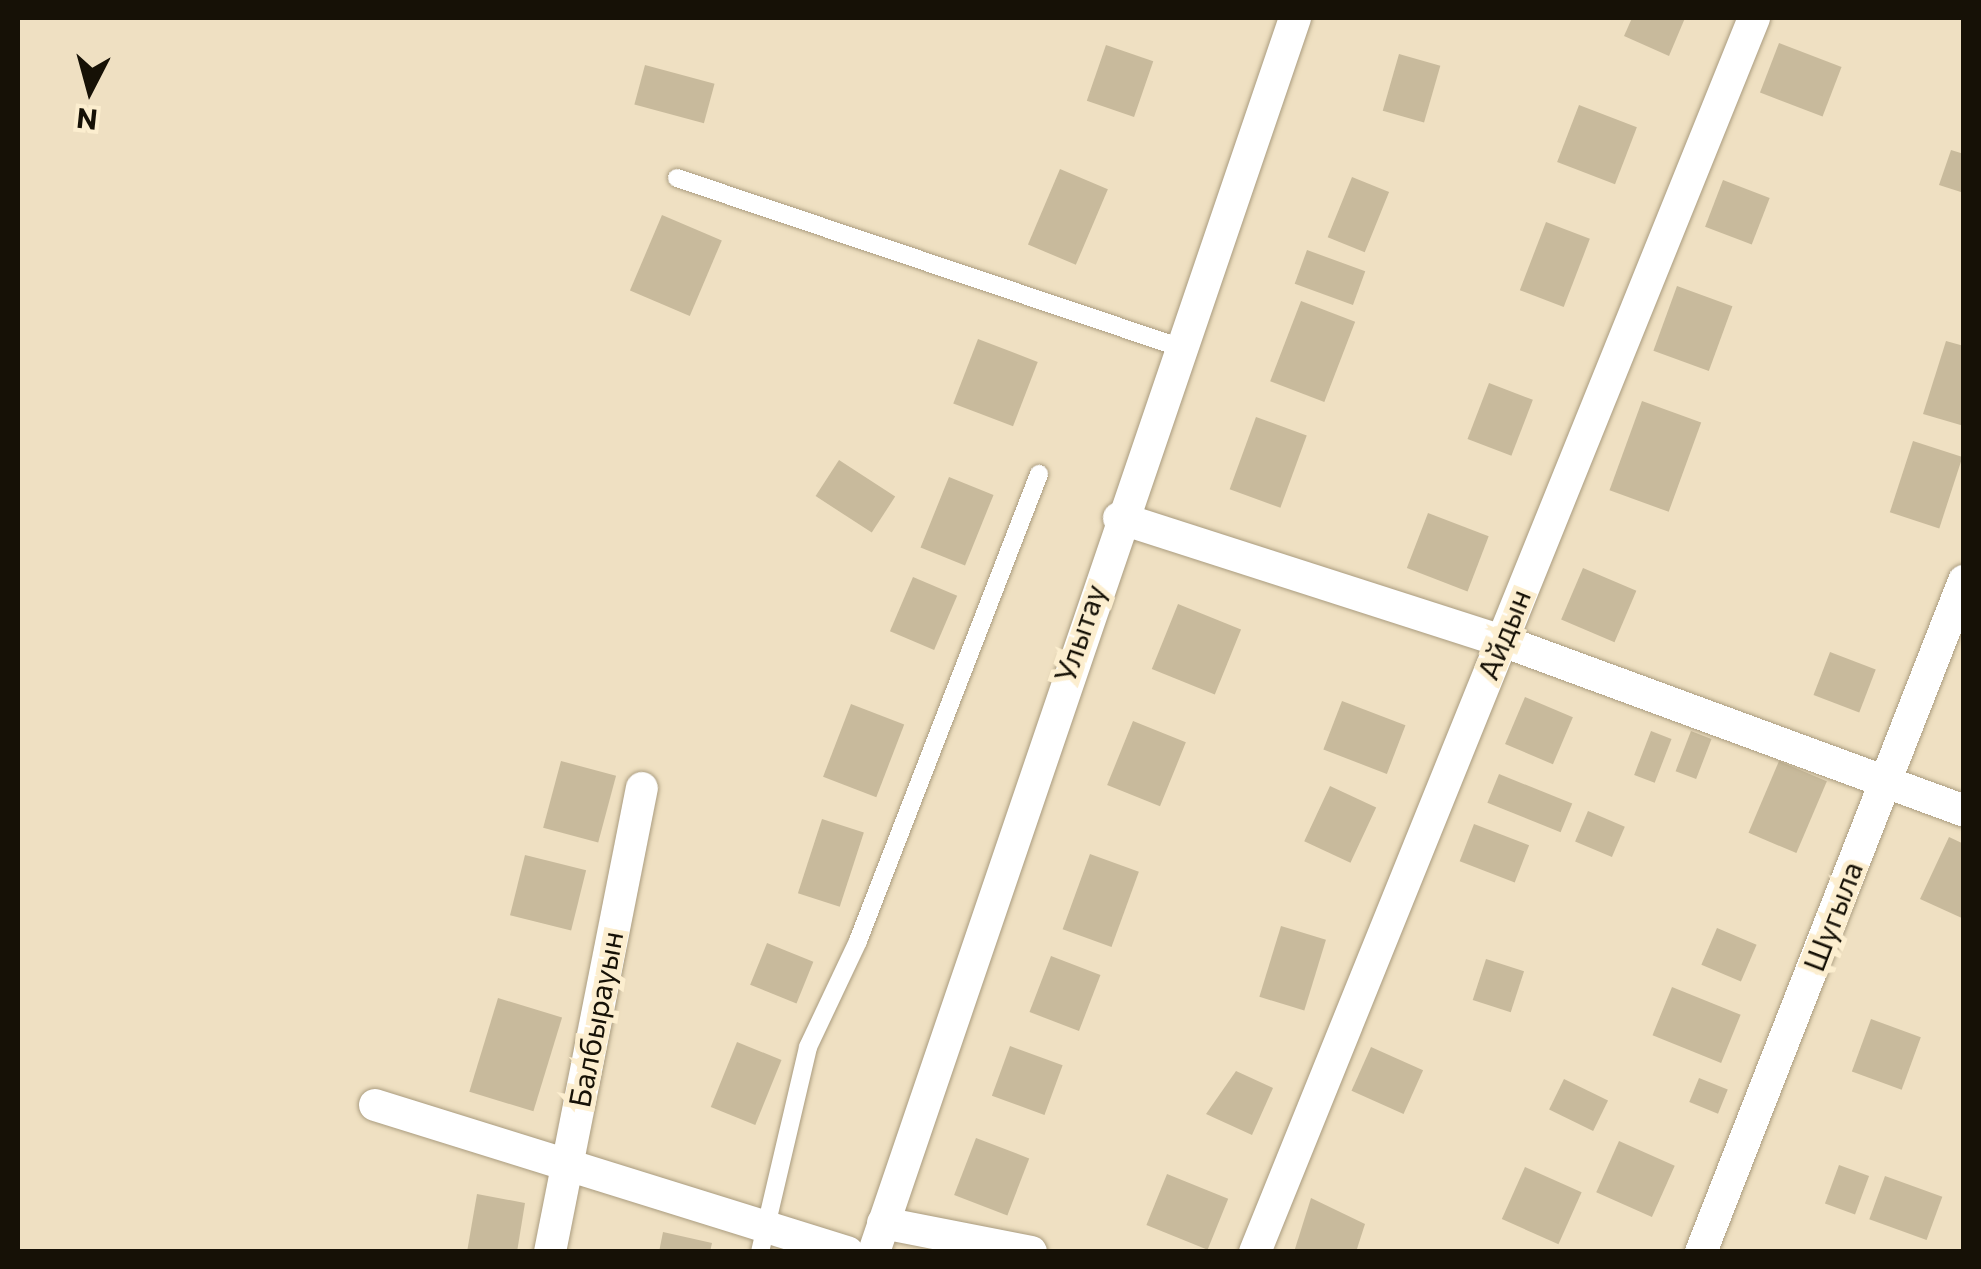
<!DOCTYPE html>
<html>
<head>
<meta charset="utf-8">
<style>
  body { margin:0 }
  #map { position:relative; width:1981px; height:1269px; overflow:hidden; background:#efe0c2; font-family:Commissioner,sans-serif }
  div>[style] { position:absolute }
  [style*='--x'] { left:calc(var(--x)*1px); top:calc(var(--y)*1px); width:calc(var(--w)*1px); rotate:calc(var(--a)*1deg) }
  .building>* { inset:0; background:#c8ba9c; transform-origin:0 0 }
  .roads { filter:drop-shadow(0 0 2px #aa9c7f) drop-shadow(0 0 2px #aa9c7f) }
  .service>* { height:18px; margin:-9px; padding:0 9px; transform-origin:9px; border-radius:9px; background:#fff }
  .minor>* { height:32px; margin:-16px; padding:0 16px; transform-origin:16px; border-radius:16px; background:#fff }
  span { translate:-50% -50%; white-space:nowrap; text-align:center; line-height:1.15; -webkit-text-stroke:10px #fceecf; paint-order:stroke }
  .street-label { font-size:30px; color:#161106 }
  .frame { position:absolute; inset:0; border:20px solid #161106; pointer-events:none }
  .north { position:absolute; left:40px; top:40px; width:100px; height:100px; -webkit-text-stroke:8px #fceecf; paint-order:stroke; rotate:186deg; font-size:28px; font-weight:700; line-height:40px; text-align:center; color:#161106 }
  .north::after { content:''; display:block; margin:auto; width:35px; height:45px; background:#161106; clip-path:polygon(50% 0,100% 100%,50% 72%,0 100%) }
</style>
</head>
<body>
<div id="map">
  <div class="building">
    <i style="clip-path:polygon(1632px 18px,1685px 18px,1669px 56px,1624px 36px)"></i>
    <i style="left:1779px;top:43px;width:67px;height:53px;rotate:21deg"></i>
    <i style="left:1106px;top:45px;width:50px;height:59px;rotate:19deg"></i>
    <i style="left:1399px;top:54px;width:43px;height:59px;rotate:16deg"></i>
    <i style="left:645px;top:65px;width:72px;height:41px;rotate:15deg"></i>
    <i style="left:1579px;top:105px;width:62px;height:61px;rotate:21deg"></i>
    <i style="clip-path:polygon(1951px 150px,1964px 154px,1964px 193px,1939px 185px)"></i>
    <i style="left:1060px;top:169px;width:52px;height:82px;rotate:23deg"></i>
    <i style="left:1352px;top:177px;width:40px;height:65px;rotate:22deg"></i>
    <i style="left:1723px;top:180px;width:50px;height:50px;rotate:21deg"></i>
    <i style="left:662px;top:215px;width:65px;height:82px;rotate:23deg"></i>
    <i style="left:1546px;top:222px;width:47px;height:73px;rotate:21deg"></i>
    <i style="left:1307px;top:250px;width:62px;height:36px;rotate:20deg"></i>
    <i style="left:1677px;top:286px;width:59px;height:69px;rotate:20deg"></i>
    <i style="left:1301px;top:301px;width:58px;height:86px;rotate:21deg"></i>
    <i style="left:978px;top:339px;width:64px;height:69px;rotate:21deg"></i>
    <i style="clip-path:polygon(1946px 341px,1964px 346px,1964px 426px,1923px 414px)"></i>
    <i style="left:1489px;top:383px;width:47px;height:60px;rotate:21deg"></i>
    <i style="left:1642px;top:401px;width:63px;height:95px;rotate:20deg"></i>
    <i style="left:1256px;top:417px;width:54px;height:77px;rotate:20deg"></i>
    <i style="left:1913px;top:441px;width:52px;height:75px;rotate:18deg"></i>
    <i style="left:839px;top:460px;width:67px;height:43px;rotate:33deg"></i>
    <i style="left:949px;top:477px;width:48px;height:76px;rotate:22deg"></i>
    <i style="left:1428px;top:513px;width:65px;height:59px;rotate:21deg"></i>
    <i style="left:1583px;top:568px;width:58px;height:56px;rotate:23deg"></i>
    <i style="left:913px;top:577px;width:48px;height:59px;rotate:23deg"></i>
    <i style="left:1178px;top:604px;width:68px;height:70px;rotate:22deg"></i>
    <i style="left:1830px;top:652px;width:49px;height:46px;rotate:21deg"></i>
    <i style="left:1525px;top:697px;width:52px;height:51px;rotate:23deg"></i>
    <i style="left:1342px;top:701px;width:68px;height:52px;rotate:21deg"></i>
    <i style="left:851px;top:704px;width:57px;height:78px;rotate:21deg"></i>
    <i style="left:1133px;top:721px;width:57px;height:69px;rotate:22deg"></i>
    <i style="left:1651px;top:731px;width:22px;height:47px;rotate:21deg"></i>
    <i style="left:1691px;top:731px;width:22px;height:43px;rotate:21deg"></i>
    <i style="left:561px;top:761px;width:57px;height:69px;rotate:15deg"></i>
    <i style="left:1779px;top:761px;width:52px;height:78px;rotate:23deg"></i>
    <i style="left:1499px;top:774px;width:79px;height:31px;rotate:22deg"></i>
    <i style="left:1330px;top:786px;width:51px;height:61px;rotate:25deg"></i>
    <i style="left:1588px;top:811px;width:40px;height:33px;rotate:23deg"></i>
    <i style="left:822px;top:819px;width:44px;height:78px;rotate:18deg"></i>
    <i style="left:1474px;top:824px;width:59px;height:40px;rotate:21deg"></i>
    <i style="clip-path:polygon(1949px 837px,1964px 844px,1964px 919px,1920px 899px)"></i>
    <i style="left:1090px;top:854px;width:52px;height:80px;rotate:20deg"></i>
    <i style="left:525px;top:855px;width:63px;height:62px;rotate:14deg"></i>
    <i style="left:1281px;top:926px;width:47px;height:74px;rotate:17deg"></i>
    <i style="left:1717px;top:928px;width:43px;height:40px;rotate:23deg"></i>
    <i style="left:767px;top:943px;width:50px;height:45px;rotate:22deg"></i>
    <i style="left:1051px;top:956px;width:53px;height:60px;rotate:21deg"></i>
    <i style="left:1486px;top:959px;width:40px;height:43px;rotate:18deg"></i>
    <i style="left:1672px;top:987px;width:74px;height:52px;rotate:22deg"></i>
    <i style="left:498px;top:998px;width:67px;height:98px;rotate:17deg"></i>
    <i style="left:1871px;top:1019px;width:53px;height:56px;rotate:20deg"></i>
    <i style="left:737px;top:1042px;width:48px;height:70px;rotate:22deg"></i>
    <i style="left:1010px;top:1046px;width:56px;height:53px;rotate:20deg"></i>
    <i style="left:1371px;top:1047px;width:57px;height:48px;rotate:24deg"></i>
    <i style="clip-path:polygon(1236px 1071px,1273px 1088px,1252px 1135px,1206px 1114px)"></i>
    <i style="left:1699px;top:1078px;width:31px;height:26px;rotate:22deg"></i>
    <i style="left:1564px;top:1079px;width:49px;height:34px;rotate:26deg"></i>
    <i style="left:976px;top:1138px;width:57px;height:61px;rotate:21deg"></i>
    <i style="left:1619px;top:1141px;width:61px;height:56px;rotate:24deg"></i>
    <i style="left:1839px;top:1165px;width:32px;height:41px;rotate:20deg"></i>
    <i style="left:1525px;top:1167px;width:62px;height:57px;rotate:24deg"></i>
    <i style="left:1167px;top:1174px;width:66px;height:55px;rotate:22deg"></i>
    <i style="left:1885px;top:1176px;width:61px;height:46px;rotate:20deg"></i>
    <i style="clip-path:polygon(477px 1194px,525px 1203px,517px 1252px,467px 1252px)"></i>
    <i style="clip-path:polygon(1311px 1198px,1365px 1224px,1356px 1252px,1294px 1252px)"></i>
    <i style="clip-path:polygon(663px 1232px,712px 1243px,710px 1252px,659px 1252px)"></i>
  </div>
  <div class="roads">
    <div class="service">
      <i style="--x:677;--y:178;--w:530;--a:18.61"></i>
      <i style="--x:760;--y:1252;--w:211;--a:-76.8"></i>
      <i style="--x:808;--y:1047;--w:117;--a:-64.7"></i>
      <i style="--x:858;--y:941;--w:501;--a:-68.81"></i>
    </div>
    <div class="minor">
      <i style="--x:1119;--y:518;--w:400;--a:17.8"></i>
      <i style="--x:1500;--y:640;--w:495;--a:20.2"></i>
      <i style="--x:375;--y:1105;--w:495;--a:17.3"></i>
      <i style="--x:883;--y:1223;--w:151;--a:11.1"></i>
      <i style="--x:550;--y:1252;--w:473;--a:-78.8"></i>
      <i style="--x:874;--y:1252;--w:1304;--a:-71.16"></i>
      <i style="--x:1255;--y:1252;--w:1331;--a:-67.98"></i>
      <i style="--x:1701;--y:1252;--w:721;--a:-68.6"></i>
    </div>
  </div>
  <div class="street-label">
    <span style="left:1079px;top:633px;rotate:-71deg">Улытау</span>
    <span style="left:1503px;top:634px;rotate:-68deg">Айдын</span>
    <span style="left:1832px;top:916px;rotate:-69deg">Шугыла</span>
    <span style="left:595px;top:1019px;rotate:-79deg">Балбырауын</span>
  </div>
  <div class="frame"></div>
  <div class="north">N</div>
</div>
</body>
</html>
